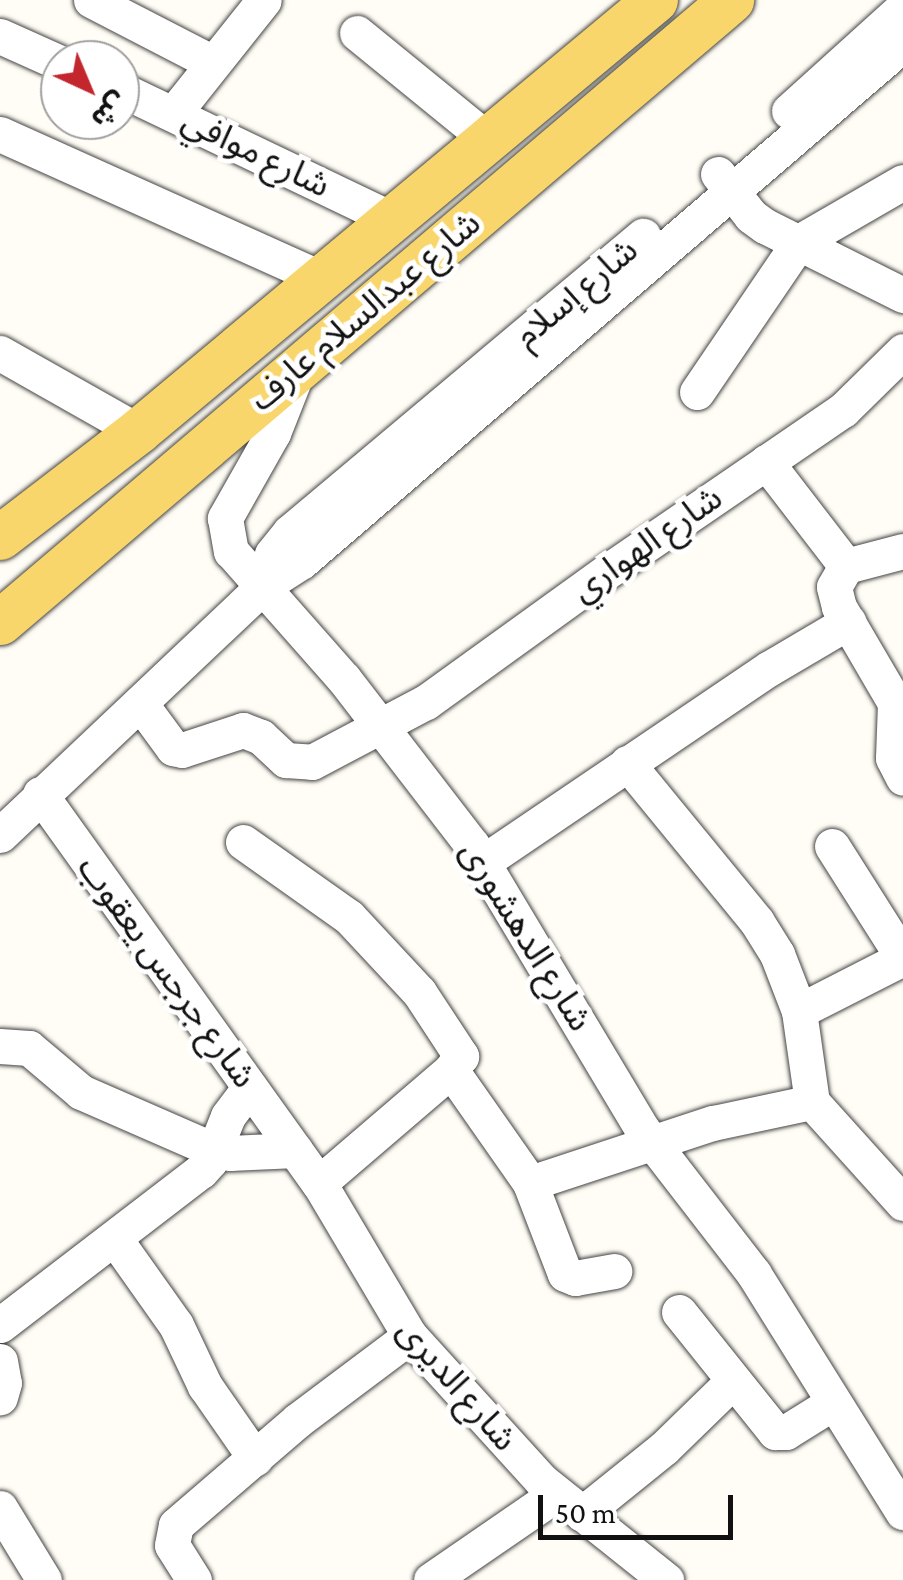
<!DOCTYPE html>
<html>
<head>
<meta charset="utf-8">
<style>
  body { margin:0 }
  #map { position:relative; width:903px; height:1580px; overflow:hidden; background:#fffdf5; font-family:"Crimson Pro","Noto Sans Arabic",serif }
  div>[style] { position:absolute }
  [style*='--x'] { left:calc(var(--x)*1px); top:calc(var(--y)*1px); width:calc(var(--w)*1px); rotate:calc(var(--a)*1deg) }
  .roads { filter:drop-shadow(0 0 2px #444) drop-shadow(0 0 2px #444) }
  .minor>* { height:35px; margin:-17.5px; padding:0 17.5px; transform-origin:17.5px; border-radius:17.5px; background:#fff }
  .major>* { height:45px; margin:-22.5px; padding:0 22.5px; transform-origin:22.5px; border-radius:22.5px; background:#f9d66b }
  span { translate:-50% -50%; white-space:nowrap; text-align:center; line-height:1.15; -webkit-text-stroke:10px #fff; paint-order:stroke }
  .street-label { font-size:35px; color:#111 }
  .north { position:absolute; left:40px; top:40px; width:100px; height:100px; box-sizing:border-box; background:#fff; border:2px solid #a0a0a0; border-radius:50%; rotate:136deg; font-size:28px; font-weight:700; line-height:40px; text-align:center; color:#111 }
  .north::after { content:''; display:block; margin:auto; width:35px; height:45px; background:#c4262e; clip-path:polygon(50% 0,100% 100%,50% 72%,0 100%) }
  .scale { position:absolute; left:538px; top:1495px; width:195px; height:45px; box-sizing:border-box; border:5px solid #111; border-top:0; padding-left:12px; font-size:30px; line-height:35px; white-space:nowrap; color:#111; -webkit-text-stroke:8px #fff; paint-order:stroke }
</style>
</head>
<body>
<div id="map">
  <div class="roads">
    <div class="minor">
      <i style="--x:91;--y:0;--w:137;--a:27.3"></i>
      <i style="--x:357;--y:33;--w:168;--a:39.2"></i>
      <i style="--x:0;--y:36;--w:66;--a:24.2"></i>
      <i style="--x:120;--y:89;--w:301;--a:25.6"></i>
      <i style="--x:789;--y:111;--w:154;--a:-42.1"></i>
      <i style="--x:174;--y:113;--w:144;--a:-51.5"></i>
      <i style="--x:0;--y:134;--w:351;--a:24.2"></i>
      <i style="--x:718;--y:174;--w:53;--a:51.8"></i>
      <i style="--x:751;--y:216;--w:17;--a:36"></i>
      <i style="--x:765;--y:226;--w:154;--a:26.6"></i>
      <i style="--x:0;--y:353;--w:159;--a:29.5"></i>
      <i style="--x:299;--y:367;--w:71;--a:111.5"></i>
      <i style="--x:273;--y:433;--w:98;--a:119.5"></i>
      <i style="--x:225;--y:518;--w:34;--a:80"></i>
      <i style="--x:231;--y:551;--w:171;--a:48.6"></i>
      <i style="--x:344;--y:679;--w:210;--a:52.4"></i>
      <i style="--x:472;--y:845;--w:331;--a:59.1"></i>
      <i style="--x:642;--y:1129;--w:183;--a:52.3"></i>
      <i style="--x:754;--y:1274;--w:281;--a:58"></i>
      <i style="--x:697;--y:392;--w:181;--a:-55.8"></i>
      <i style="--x:799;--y:242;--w:120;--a:-30"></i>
      <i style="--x:766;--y:462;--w:131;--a:52.4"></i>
      <i style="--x:903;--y:551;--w:59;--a:165.3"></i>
      <i style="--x:846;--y:566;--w:24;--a:120"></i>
      <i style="--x:834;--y:587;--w:21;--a:76"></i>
      <i style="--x:839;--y:607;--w:111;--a:59.7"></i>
      <i style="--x:895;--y:703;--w:55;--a:92.1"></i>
      <i style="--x:893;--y:758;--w:22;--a:63"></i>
      <i style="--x:263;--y:586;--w:33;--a:-74"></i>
      <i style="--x:272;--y:554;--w:28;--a:-51"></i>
      <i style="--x:290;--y:532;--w:461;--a:-40"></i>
      <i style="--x:140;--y:703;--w:56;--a:53.7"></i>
      <i style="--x:173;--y:748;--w:9;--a:13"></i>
      <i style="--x:182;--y:750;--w:64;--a:-18.2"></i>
      <i style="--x:243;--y:730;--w:19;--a:21"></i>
      <i style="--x:261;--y:737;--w:34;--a:43"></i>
      <i style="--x:286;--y:760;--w:26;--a:4"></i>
      <i style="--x:312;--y:762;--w:129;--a:-27.8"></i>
      <i style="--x:426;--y:702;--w:229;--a:-35.8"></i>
      <i style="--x:612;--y:568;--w:280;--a:-34.4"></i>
      <i style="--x:843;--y:410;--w:84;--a:-44.5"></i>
      <i style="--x:627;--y:763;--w:205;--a:50.7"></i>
      <i style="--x:757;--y:922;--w:38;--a:58"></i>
      <i style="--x:777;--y:954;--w:61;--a:68.9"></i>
      <i style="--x:799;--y:1011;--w:92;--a:81.9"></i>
      <i style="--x:812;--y:1102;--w:136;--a:48"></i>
      <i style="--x:40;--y:794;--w:479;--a:54.4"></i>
      <i style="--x:319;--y:1183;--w:178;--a:59.3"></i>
      <i style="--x:410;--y:1336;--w:196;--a:47.7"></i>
      <i style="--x:542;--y:1481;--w:159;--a:38.6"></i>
      <i style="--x:0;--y:835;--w:362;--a:-43.4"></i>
      <i style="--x:263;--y:586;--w:46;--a:-32.7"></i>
      <i style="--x:302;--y:561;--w:793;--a:-40.7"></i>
      <i style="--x:243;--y:842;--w:130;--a:35.3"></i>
      <i style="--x:349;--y:917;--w:103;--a:47"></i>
      <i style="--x:419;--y:992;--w:77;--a:56.7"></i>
      <i style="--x:461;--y:1056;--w:17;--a:126"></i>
      <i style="--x:451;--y:1070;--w:174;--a:139.4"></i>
      <i style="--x:832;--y:846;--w:133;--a:57.6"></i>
      <i style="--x:483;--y:862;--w:346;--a:-34.1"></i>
      <i style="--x:770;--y:668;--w:91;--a:-30.5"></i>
      <i style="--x:799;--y:1011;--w:117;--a:-27"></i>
      <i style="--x:0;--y:1046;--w:29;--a:4"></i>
      <i style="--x:29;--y:1048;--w:68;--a:40.2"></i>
      <i style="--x:81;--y:1092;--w:140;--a:23.6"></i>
      <i style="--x:209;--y:1148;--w:22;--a:13"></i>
      <i style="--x:230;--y:1153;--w:65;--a:-2.6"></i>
      <i style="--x:451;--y:1070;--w:138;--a:55"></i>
      <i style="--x:530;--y:1183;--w:193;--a:-18.2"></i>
      <i style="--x:713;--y:1123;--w:101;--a:-12"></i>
      <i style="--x:530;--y:1183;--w:97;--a:69"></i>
      <i style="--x:565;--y:1274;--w:11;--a:22"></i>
      <i style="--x:575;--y:1278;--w:40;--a:-10"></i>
      <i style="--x:115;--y:1239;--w:105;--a:54.7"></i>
      <i style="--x:176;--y:1325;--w:68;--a:64.6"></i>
      <i style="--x:205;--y:1386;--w:88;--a:55.2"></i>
      <i style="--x:679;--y:1312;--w:154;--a:51.3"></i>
      <i style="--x:775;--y:1432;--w:11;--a:0"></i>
      <i style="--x:786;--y:1432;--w:53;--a:-31.9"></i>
      <i style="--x:0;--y:1325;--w:253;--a:-37.5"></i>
      <i style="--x:201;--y:1171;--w:13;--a:-48"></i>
      <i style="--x:210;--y:1161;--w:48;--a:-68.2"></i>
      <i style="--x:228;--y:1116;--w:36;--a:-53"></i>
      <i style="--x:0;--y:1361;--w:22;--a:80"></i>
      <i style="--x:4;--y:1383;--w:15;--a:106"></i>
      <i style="--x:0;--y:1508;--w:84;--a:58.6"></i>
      <i style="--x:582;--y:1514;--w:105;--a:-38.8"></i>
      <i style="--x:664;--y:1448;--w:96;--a:-44.2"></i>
      <i style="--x:194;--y:1580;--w:41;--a:-122.2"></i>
      <i style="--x:172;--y:1545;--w:20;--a:-79"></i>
      <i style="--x:176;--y:1525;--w:161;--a:-40.7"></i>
      <i style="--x:298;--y:1420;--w:140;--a:-36.9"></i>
      <i style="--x:431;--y:1580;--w:152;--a:-34.5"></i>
    </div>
    <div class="major">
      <i style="--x:0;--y:537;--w:174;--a:-37.5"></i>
      <i style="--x:138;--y:431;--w:673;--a:-39.82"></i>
      <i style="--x:0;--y:622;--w:960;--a:-40.39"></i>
    </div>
  </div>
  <div class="street-label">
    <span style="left:256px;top:153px;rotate:26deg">شارع موافي</span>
    <span style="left:576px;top:293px;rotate:-40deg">شارع إسلام</span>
    <span style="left:365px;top:311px;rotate:-40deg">شارع عبدالسلام عارف</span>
    <span style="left:647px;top:544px;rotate:-35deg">شارع الهواري</span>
    <span style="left:526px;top:936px;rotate:58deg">شارع الدهشورى</span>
    <span style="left:167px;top:972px;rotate:54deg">شارع جرجس يعقوب</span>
    <span style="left:457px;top:1385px;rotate:49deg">شارع الديرى</span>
  </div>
  <div class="north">ش</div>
  <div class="scale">50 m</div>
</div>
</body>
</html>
